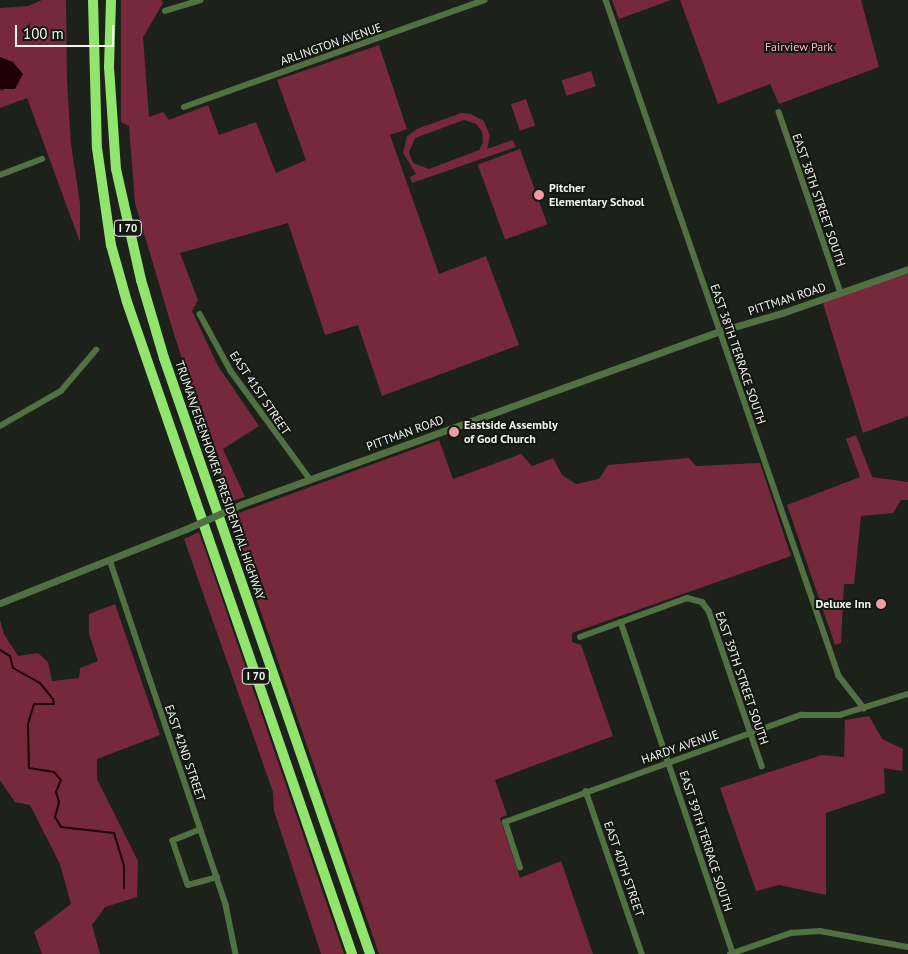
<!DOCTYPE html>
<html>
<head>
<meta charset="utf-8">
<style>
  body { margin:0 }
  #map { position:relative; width:908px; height:954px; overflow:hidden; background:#1c211a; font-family:"PT Sans",sans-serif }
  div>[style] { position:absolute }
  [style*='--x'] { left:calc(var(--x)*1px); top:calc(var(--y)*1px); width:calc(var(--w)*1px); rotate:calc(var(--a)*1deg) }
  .green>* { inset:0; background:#76293a; transform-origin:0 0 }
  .water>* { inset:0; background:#1f0004 }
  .stream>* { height:2px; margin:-1px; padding:0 1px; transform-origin:1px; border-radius:1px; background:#1f0004 }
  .minor>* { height:5.5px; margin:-2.75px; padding:0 2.75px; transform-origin:2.75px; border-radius:2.75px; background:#517143 }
  .tertiary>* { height:7px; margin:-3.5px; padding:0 3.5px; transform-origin:3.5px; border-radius:3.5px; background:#517143 }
  .motorway>* { height:10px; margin:-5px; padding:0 5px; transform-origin:5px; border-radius:5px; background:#91e56c }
  .tertiary-bridge>* { height:7px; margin:-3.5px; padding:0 3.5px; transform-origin:3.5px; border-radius:3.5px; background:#517143 }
  .dots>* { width:14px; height:14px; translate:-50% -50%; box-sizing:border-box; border:2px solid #131811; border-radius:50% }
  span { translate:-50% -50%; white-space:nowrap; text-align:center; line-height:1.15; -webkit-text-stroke:4px #131811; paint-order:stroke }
  .shield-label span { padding:1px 4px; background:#131811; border:1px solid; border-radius:4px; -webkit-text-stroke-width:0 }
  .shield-label { font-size:11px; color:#f1f5f0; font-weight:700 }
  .street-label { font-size:12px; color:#f1f5f0 }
  .park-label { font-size:12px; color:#feb3bd }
  .poi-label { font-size:12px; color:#f1f5f0; font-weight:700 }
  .left { translate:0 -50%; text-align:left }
  .right { translate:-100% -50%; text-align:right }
  .scale { position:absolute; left:15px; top:25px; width:99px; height:22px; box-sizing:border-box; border:2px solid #f1f5f0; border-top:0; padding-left:6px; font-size:15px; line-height:18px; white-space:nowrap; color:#f1f5f0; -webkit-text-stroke:4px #131811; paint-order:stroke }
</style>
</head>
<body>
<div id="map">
  <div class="green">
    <i style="clip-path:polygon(42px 0,66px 0,67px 81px,71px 145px,80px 203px,80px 242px,27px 98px,0 108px,0 89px,3px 91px,13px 62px,0 57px,0 8px,28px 6px)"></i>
    <i style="clip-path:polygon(121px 0,161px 0,163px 3px,143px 37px,149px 117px,163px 112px,169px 120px,208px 105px,219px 135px,256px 122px,276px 173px,306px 160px,277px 80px,379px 45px,407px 129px,390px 135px,439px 274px,486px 256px,519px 345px,382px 396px,358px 325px,325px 335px,288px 223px,180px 253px,198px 300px,192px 311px,218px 366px,259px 426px,223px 449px,245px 497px,229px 502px,173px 331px,135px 203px,129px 126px,121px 122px)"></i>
    <i style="clip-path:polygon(612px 0,671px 0,619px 19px)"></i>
    <i style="clip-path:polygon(680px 0,861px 0,879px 67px,779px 104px,770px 84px,718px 104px)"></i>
    <i style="left:591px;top:71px;width:16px;height:31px;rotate:72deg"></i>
    <i style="left:526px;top:99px;width:28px;height:16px;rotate:71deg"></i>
    <i style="clip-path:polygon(evenodd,461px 113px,471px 114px,484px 121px,490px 136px,487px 149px,513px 140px,516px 147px,412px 183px,410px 177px,416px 174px,403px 153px,407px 136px,417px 129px,461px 113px,464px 120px,476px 124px,482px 131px,483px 143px,479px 150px,429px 169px,413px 163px,409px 152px,415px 138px,464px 120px)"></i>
    <i style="left:520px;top:149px;width:80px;height:45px;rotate:70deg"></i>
    <i style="clip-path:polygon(908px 274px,908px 416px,863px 433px,822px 300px)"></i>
    <i style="clip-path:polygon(856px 435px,872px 477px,908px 482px,908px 500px,901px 500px,893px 513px,861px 516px,854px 584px,844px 584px,841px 643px,835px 645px,787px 505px,860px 477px,846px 439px)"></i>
    <i style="clip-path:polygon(439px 440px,453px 479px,521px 454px,532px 466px,553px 458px,562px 475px,576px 484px,599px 479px,608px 465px,689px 458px,696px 466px,760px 463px,791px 556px,572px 633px,572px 642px,581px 645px,613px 736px,495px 780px,507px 815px,500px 818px,520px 878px,561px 861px,593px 954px,379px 954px,228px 517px)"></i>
    <i style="clip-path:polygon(199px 532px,344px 954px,321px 954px,274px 811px,273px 792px,184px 539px)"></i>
    <i style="clip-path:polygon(115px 604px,160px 735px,97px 759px,97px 779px,138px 861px,137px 897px,105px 907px,92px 925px,100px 954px,42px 954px,34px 932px,71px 904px,60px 864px,30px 805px,15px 802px,0 780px,0 620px,4px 634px,18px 656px,38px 653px,48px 662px,52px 681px,79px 678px,80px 668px,98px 661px,89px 634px,89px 614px)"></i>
    <i style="clip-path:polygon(869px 716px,882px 739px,903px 749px,902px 771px,884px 768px,885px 793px,826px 813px,826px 895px,779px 885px,756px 891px,720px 788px,822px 755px,844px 757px,845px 720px)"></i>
  </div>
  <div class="water">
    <i style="clip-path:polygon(0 57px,13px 62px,23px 74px,15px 89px,0 89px)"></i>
  </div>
  <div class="stream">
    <i style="--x:0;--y:650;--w:12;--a:31"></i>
    <i style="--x:10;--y:656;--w:12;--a:76"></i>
    <i style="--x:13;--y:668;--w:31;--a:29"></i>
    <i style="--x:40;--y:683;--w:21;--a:51"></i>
    <i style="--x:53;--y:699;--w:5;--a:79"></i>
    <i style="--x:54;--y:704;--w:20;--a:180"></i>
    <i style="--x:34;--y:704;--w:21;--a:107"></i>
    <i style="--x:28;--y:724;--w:44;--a:88.7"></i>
    <i style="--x:29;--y:768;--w:25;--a:9"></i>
    <i style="--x:54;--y:772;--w:11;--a:49"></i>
    <i style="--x:61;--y:780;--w:13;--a:113"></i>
    <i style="--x:56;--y:792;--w:10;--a:73"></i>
    <i style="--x:59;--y:802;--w:16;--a:105"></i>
    <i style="--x:55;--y:817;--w:12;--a:59"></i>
    <i style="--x:61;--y:827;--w:53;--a:6.5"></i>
    <i style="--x:114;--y:833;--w:34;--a:73"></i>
    <i style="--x:124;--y:866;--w:22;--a:90"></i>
  </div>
  <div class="minor">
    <i style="--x:606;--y:0;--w:715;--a:70.98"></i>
    <i style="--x:839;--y:676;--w:41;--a:52"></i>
    <i style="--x:165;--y:11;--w:37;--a:-17"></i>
    <i style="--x:184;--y:107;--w:319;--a:-19.6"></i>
    <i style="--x:779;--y:112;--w:191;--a:71.1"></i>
    <i style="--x:0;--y:175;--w:45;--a:-20.9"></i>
    <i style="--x:200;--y:314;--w:65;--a:61.5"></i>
    <i style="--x:231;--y:371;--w:134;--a:53.8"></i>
    <i style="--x:0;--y:426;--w:70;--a:-29.8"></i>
    <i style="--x:61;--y:391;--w:54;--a:-49.5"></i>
    <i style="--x:110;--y:560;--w:364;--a:71.4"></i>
    <i style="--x:226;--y:905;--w:50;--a:78.5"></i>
    <i style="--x:621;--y:622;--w:349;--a:71.3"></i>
    <i style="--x:580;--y:637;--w:114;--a:-20"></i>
    <i style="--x:687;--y:598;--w:16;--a:15"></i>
    <i style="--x:702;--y:602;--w:11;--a:52"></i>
    <i style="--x:709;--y:611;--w:164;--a:71.1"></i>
    <i style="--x:586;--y:791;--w:172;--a:71"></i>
    <i style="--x:200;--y:830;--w:29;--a:158"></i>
    <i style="--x:173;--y:841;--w:46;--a:71.2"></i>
    <i style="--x:188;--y:885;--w:30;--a:-15"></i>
    <i style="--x:520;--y:868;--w:48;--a:-108.1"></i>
    <i style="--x:505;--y:822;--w:315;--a:-19.9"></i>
    <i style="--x:801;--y:715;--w:39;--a:0"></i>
    <i style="--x:840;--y:715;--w:71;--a:-17.2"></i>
    <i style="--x:730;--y:954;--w:65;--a:-19"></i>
    <i style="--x:791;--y:933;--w:29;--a:-4"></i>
    <i style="--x:820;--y:931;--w:89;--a:10.3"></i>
  </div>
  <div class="tertiary">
    <i style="--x:242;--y:504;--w:508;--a:-19.9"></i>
    <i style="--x:720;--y:331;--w:65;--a:-16.2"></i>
    <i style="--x:782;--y:313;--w:133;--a:-19.2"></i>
    <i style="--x:0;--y:603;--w:200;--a:-21.7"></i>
  </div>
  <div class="motorway">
    <i style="--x:93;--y:0;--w:148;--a:88.5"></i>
    <i style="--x:97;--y:148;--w:98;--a:81.8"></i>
    <i style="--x:111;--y:245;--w:59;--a:74.3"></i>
    <i style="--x:127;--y:302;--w:690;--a:70.96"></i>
    <i style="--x:111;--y:0;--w:67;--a:91.7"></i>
    <i style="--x:109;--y:67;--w:102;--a:86.1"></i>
    <i style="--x:116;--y:169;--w:114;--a:77.3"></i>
    <i style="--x:141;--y:280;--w:81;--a:73.6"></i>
    <i style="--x:164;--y:358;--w:631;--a:70.93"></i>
  </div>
  <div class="tertiary-bridge">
    <i style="--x:186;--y:529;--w:61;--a:-24.1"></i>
  </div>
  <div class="dots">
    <i style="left:539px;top:195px;background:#f39aa7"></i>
    <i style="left:454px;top:432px;background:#f39aa7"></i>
    <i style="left:881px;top:604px;background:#f39aa7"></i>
  </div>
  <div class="shield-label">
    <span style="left:128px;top:228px">I 70</span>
    <span style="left:256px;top:676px">I 70</span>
  </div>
  <div class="street-label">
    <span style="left:331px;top:44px;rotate:-19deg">ARLINGTON AVENUE</span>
    <span style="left:819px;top:200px;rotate:71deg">EAST 38TH STREET SOUTH</span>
    <span style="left:787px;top:299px;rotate:-18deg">PITTMAN ROAD</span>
    <span style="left:738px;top:354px;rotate:71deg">EAST 38TH TERRACE SOUTH</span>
    <span style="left:260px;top:393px;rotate:56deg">EAST 41ST STREET</span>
    <span style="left:405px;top:433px;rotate:-20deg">PITTMAN ROAD</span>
    <span style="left:220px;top:480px;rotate:71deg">TRUMAN/EISENHOWER PRESIDENTIAL HIGHWAY</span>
    <span style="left:742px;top:678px;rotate:71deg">EAST 39TH STREET SOUTH</span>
    <span style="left:680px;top:747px;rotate:-19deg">HARDY AVENUE</span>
    <span style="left:185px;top:753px;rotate:71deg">EAST 42ND STREET</span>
    <span style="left:706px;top:841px;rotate:72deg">EAST 39TH TERRACE SOUTH</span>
    <span style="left:624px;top:869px;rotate:71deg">EAST 40TH STREET</span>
  </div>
  <div class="park-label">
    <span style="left:799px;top:47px">Fairview Park</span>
  </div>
  <div class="poi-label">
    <span class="left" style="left:549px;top:195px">Pitcher<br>Elementary School</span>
    <span class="left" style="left:464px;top:432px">Eastside Assembly<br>of God Church</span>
    <span class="right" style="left:871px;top:604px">Deluxe Inn</span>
  </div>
  <div class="scale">100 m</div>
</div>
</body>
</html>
